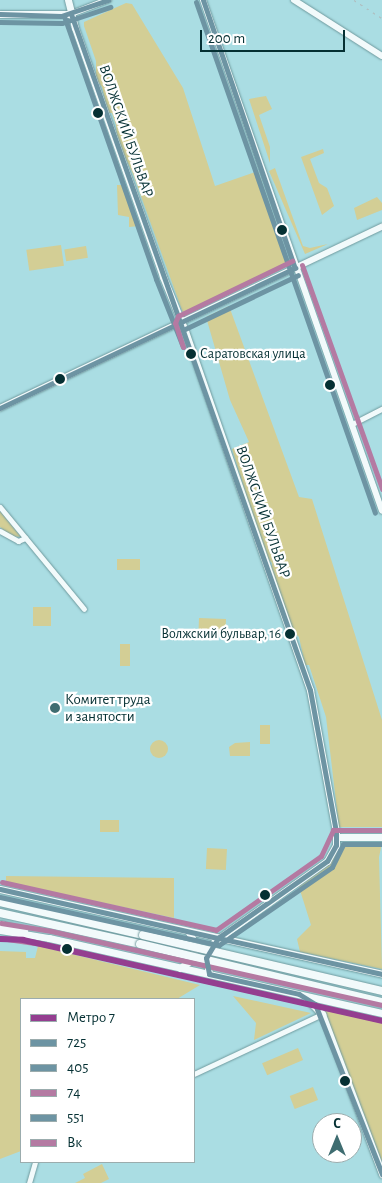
<!DOCTYPE html>
<html>
<head>
<meta charset="utf-8">
<style>
  body { margin:0 }
  #map { position:relative; width:382px; height:1183px; overflow:hidden; background:#aadde3; font-family:"Alegreya Sans",sans-serif }
  div>[style] { position:absolute }
  [style*='--x'] { left:calc(var(--x)*1px); top:calc(var(--y)*1px); width:calc(var(--w)*1px); rotate:calc(var(--a)*1deg) }
  .green>* { inset:0; background:#d3ce95; transform-origin:0 0 }
  .round { border-radius:50% }
  .roads { filter:drop-shadow(0 0 1px #6f9a9e) drop-shadow(0 0 1px #6f9a9e) }
  .minor>* { height:5px; margin:-2.5px; padding:0 2.5px; transform-origin:2.5px; border-radius:2.5px; background:#f2fafb }
  .tertiary>* { height:6px; margin:-3px; padding:0 3px; transform-origin:3px; border-radius:3px; background:#f2fafb }
  .secondary>* { height:7px; margin:-3.5px; padding:0 3.5px; transform-origin:3.5px; border-radius:3.5px; background:#f2fafb }
  .primary>* { height:8px; margin:-4px; padding:0 4px; transform-origin:4px; border-radius:4px; background:#f2fafb }
  .rail>* { height:1px; margin-top:-0.5px; transform-origin:0; background:repeating-linear-gradient(90deg,#afbdbe 0 2.5px,transparent 0 7.5px) }
  .bridges { filter:drop-shadow(0 0 1px #6f9a9e) drop-shadow(0 0 1px #6f9a9e) }
  .primary-bridge>* { height:8px; margin:-4px; padding:0 4px; transform-origin:4px; border-radius:4px; background:#f2fafb }
  .bus-1>* { height:5px; margin:-2.5px; padding:0 2.5px; transform-origin:2.5px; border-radius:2.5px; background:#6d94a3 }
  .bus-2>* { height:5px; margin:-2.5px; padding:0 2.5px; transform-origin:2.5px; border-radius:2.5px; background:#6d94a3 }
  .bus-3>* { height:5px; margin:-2.5px; padding:0 2.5px; transform-origin:2.5px; border-radius:2.5px; background:#b47aa2 }
  .bus-4>* { height:5px; margin:-2.5px; padding:0 2.5px; transform-origin:2.5px; border-radius:2.5px; background:#6d94a3 }
  .bus-5>* { height:5px; margin:-2.5px; padding:0 2.5px; transform-origin:2.5px; border-radius:2.5px; background:#b47aa2 }
  .metro-1>* { height:6px; margin:-3px; padding:0 3px; transform-origin:3px; border-radius:3px; background:#943e90 }
  .dots>* { width:14px; height:14px; translate:-50% -50%; box-sizing:border-box; border:2px solid #fff; border-radius:50% }
  span { translate:-50% -50%; white-space:nowrap; text-align:center; line-height:1.15; -webkit-text-stroke:4.5px #fff; paint-order:stroke }
  .bus-label { font-size:14px; color:#053033 }
  .left { translate:0 -50%; text-align:left }
  .right { translate:-100% -50%; text-align:right }
  .street-label { font-size:15px; color:#053033 }
  .poi-label { font-size:15px; color:#053033 }
  .legend { position:absolute; left:20px; top:998px; width:175px; height:165px; box-sizing:border-box; background:#fff; border:1px solid #9bacad; margin:0; padding:6px 9px; list-style:none; font-size:15px; color:#053033 }
  .legend li { display:flex; align-items:center; gap:10px; height:25px }
  .legend b { width:25px; border:1px solid #9bacad }
  .north { position:absolute; left:312px; top:1113px; width:50px; height:50px; box-sizing:border-box; background:#fff; border:1px solid #9bacad; border-radius:50%; rotate:0deg; font-size:14px; font-weight:700; line-height:20px; text-align:center; color:#053033 }
  .north::after { content:''; display:block; margin:auto; width:18px; height:22px; background:#3f6d71; clip-path:polygon(50% 0,100% 100%,50% 72%,0 100%) }
  .scale { position:absolute; left:200px; top:30px; width:145px; height:22px; box-sizing:border-box; border:2px solid #053033; border-top:0; padding-left:6px; font-size:15px; line-height:18px; white-space:nowrap; color:#053033; -webkit-text-stroke:4px #fff; paint-order:stroke }
</style>
</head>
<body>
<div id="map">
  <div class="green">
    <i style="clip-path:polygon(126px 3px,132px 4px,183px 88px,215px 186px,258px 171px,288px 258px,282px 269px,184px 316px,133px 174px,117px 140px,116px 125px,112px 113px,108px 113px,102px 87px,96px 80px,96px 61px,84px 26px,84px 22px)"></i>
    <i style="clip-path:polygon(266px 96px,272px 109px,259px 115px,270px 147px,270px 163px,249px 99px)"></i>
    <i style="clip-path:polygon(323px 149px,324px 153px,310px 159px,319px 183px,327px 188px,334px 206px,322px 215px,301px 157px)"></i>
    <i style="clip-path:polygon(275px 168px,303px 246px,310px 248px,328px 244px,305px 254px,269px 171px)"></i>
    <i style="clip-path:polygon(117px 185px,124px 185px,139px 226px,129px 227px,129px 217px,118px 215px)"></i>
    <i style="clip-path:polygon(377px 197px,382px 203px,382px 210px,357px 220px,354px 208px)"></i>
    <i style="left:61px;top:245px;width:21px;height:35px;rotate:82deg"></i>
    <i style="left:86px;top:246px;width:12px;height:22px;rotate:81deg"></i>
    <i style="clip-path:polygon(229px 306px,299px 497px,312px 499px,382px 720px,382px 827px,339px 827px,326px 717px,309px 665px,305px 665px,299px 637px,292px 630px,271px 572px,272px 563px,266px 557px,257px 530px,232px 449px,249px 442px,230px 400px,206px 317px)"></i>
    <i style="clip-path:polygon(0 511px,21px 537px,10px 536px,0 527px)"></i>
    <i style="left:140px;top:559px;width:11px;height:23px;rotate:90deg"></i>
    <i style="left:51px;top:607px;width:19px;height:18px;rotate:90deg"></i>
    <i style="left:199px;top:618px;width:27px;height:15px;rotate:2deg"></i>
    <i style="left:120px;top:644px;width:10px;height:22px"></i>
    <i style="left:260px;top:725px;width:10px;height:19px"></i>
    <i class="round" style="left:150px;top:740px;width:18px;height:18px"></i>
    <i style="clip-path:polygon(250px 742px,250px 756px,230px 756px,229px 747px,235px 743px)"></i>
    <i style="left:100px;top:820px;width:19px;height:12px"></i>
    <i style="clip-path:polygon(382px 843px,379px 857px,382px 969px,300px 952px,297px 939px,311px 925px,299px 887px,328px 866px,343px 844px)"></i>
    <i style="left:207px;top:848px;width:20px;height:21px;rotate:3deg"></i>
    <i style="clip-path:polygon(6px 876px,174px 878px,174px 918px,6px 882px)"></i>
    <i style="clip-path:polygon(38px 946px,200px 985px,177px 999px,21px 999px,21px 1151px,0 1159px,0 951px,26px 952px,26px 958px,35px 958px)"></i>
    <i style="clip-path:polygon(233px 996px,311px 1013px,254px 1040px,256px 1023px)"></i>
    <i style="clip-path:polygon(322px 1005px,382px 1020px,382px 1162px,328px 1022px)"></i>
    <i style="left:298px;top:1048px;width:13px;height:39px;rotate:67deg"></i>
    <i style="left:313px;top:1087px;width:14px;height:25px;rotate:69deg"></i>
    <i style="clip-path:polygon(102px 1164px,109px 1179px,101px 1183px,75px 1183px,85px 1178px,83px 1174px)"></i>
  </div>
  <div class="roads">
    <div class="minor">
      <i style="--x:352;--y:424;--w:34;--a:-27"></i>
      <i style="--x:0;--y:507;--w:132;--a:50.5"></i>
      <i style="--x:0;--y:531;--w:21;--a:29"></i>
      <i style="--x:18;--y:541;--w:8;--a:-23"></i>
      <i style="--x:194;--y:1074;--w:141;--a:-25.1"></i>
      <i style="--x:29;--y:1183;--w:22;--a:-74"></i>
    </div>
    <div class="tertiary">
      <i style="--x:203;--y:0;--w:541;--a:70.69"></i>
      <i style="--x:294;--y:0;--w:104;--a:32.5"></i>
      <i style="--x:71;--y:14;--w:40;--a:-21"></i>
      <i style="--x:0;--y:408;--w:423;--a:-25.4"></i>
    </div>
    <div class="secondary">
      <i style="--x:68;--y:0;--w:29;--a:76"></i>
      <i style="--x:75;--y:28;--w:264;--a:70.5"></i>
      <i style="--x:163;--y:277;--w:58;--a:67.8"></i>
      <i style="--x:185;--y:331;--w:380;--a:70.8"></i>
      <i style="--x:310;--y:690;--w:143;--a:79.6"></i>
      <i style="--x:336;--y:831;--w:14;--a:90"></i>
      <i style="--x:336;--y:845;--w:18;--a:119"></i>
      <i style="--x:327;--y:861;--w:138;--a:144.5"></i>
      <i style="--x:215;--y:941;--w:19;--a:118"></i>
      <i style="--x:206;--y:958;--w:16;--a:79"></i>
      <i style="--x:0;--y:14;--w:71;--a:0"></i>
      <i style="--x:337;--y:837;--w:45;--a:0"></i>
      <i style="--x:0;--y:889;--w:391;--a:12.5"></i>
      <i style="--x:0;--y:924;--w:25;--a:14"></i>
      <i style="--x:0;--y:930;--w:50;--a:9.3"></i>
      <i style="--x:49;--y:938;--w:341;--a:12.7"></i>
      <i style="--x:180;--y:968;--w:12;--a:-35"></i>
      <i style="--x:190;--y:961;--w:9;--a:-63"></i>
      <i style="--x:194;--y:953;--w:9;--a:-84"></i>
      <i style="--x:195;--y:944;--w:13;--a:-117"></i>
      <i style="--x:306;--y:998;--w:23;--a:45"></i>
      <i style="--x:322;--y:1014;--w:171;--a:69.4"></i>
    </div>
    <div class="primary">
      <i style="--x:0;--y:902;--w:147;--a:13"></i>
      <i style="--x:0;--y:913;--w:143;--a:12.5"></i>
    </div>
  </div>
  <div class="rail">
    <i style="--x:354;--y:0;--w:33;--a:33"></i>
  </div>
  <div class="bridges">
    <div class="primary-bridge">
      <i style="--x:143;--y:935;--w:245;--a:13.2"></i>
      <i style="--x:140;--y:944;--w:249;--a:13.5"></i>
    </div>
  </div>
  <div class="bus-1">
    <i style="--x:203;--y:0;--w:283;--a:71.1"></i>
    <i style="--x:0;--y:14;--w:61;--a:1.9"></i>
    <i style="--x:61;--y:16;--w:50;--a:-18.8"></i>
    <i style="--x:71;--y:14;--w:717;--a:70.53"></i>
    <i style="--x:310;--y:690;--w:143;--a:79.6"></i>
    <i style="--x:336;--y:831;--w:14;--a:90"></i>
    <i style="--x:336;--y:845;--w:18;--a:119"></i>
    <i style="--x:327;--y:861;--w:133;--a:144.8"></i>
    <i style="--x:0;--y:408;--w:327;--a:-25.4"></i>
    <i style="--x:0;--y:889;--w:223;--a:12.7"></i>
  </div>
  <div class="bus-2">
    <i style="--x:196;--y:2;--w:541;--a:70.69"></i>
    <i style="--x:64;--y:16;--w:279;--a:70.7"></i>
    <i style="--x:156;--y:279;--w:73;--a:68.3"></i>
    <i style="--x:0;--y:22;--w:62;--a:0.9"></i>
    <i style="--x:62;--y:23;--w:51;--a:-18.4"></i>
    <i style="--x:185;--y:329;--w:125;--a:-25.5"></i>
    <i style="--x:0;--y:897;--w:224;--a:12.4"></i>
    <i style="--x:219;--y:945;--w:137;--a:-34.6"></i>
    <i style="--x:332;--y:867;--w:25;--a:-64"></i>
    <i style="--x:343;--y:844;--w:39;--a:0"></i>
  </div>
  <div class="bus-3">
    <i style="--x:302;--y:265;--w:238;--a:70.3"></i>
    <i style="--x:183;--y:347;--w:25;--a:-108"></i>
    <i style="--x:175;--y:323;--w:8;--a:-67"></i>
    <i style="--x:178;--y:316;--w:127;--a:-25.8"></i>
    <i style="--x:2;--y:882;--w:219;--a:12.6"></i>
    <i style="--x:216;--y:930;--w:128;--a:-35.2"></i>
    <i style="--x:321;--y:856;--w:29;--a:-65"></i>
    <i style="--x:333;--y:830;--w:49;--a:0"></i>
    <i style="--x:1;--y:923;--w:51;--a:9.1"></i>
    <i style="--x:51;--y:931;--w:339;--a:12.6"></i>
  </div>
  <div class="bus-4">
    <i style="--x:382;--y:974;--w:168;--a:-167.6"></i>
    <i style="--x:218;--y:938;--w:23;--a:121"></i>
    <i style="--x:206;--y:958;--w:16;--a:79"></i>
    <i style="--x:209;--y:974;--w:92;--a:12.5"></i>
    <i style="--x:299;--y:994;--w:19;--a:32"></i>
    <i style="--x:315;--y:1004;--w:183;--a:68.5"></i>
  </div>
  <div class="bus-5">
    <i style="--x:0;--y:938;--w:49;--a:8.3"></i>
    <i style="--x:48;--y:945;--w:340;--a:12.7"></i>
  </div>
  <div class="metro-1">
    <i style="--x:0;--y:939;--w:23;--a:2"></i>
    <i style="--x:23;--y:940;--w:368;--a:12.7"></i>
  </div>
  <div class="dots">
    <i style="left:98px;top:113px;background:#053033"></i>
    <i style="left:282px;top:230px;background:#053033"></i>
    <i style="left:191px;top:354px;background:#053033"></i>
    <i style="left:60px;top:379px;background:#053033"></i>
    <i style="left:330px;top:385px;background:#053033"></i>
    <i style="left:290px;top:634px;background:#053033"></i>
    <i style="left:55px;top:708px;background:#3f6d71"></i>
    <i style="left:265px;top:895px;background:#053033"></i>
    <i style="left:67px;top:949px;background:#053033"></i>
    <i style="left:345px;top:1081px;background:#053033"></i>
  </div>
  <div class="bus-label">
    <span class="left" style="left:200px;top:354px">Саратовская улица</span>
    <span class="right" style="left:281px;top:634px">Волжский бульвар, 16</span>
  </div>
  <div class="street-label">
    <span style="left:126px;top:131px;rotate:71deg">ВОЛЖСКИЙ БУЛЬВАР</span>
    <span style="left:263px;top:512px;rotate:71deg">ВОЛЖСКИЙ БУЛЬВАР</span>
  </div>
  <div class="poi-label">
    <span class="left" style="left:65px;top:708px">Комитет труда<br>и занятости</span>
  </div>
  <ul class="legend">
  <li><b style="height:6px;background:#943e90"></b>Метро 7</li>
  <li><b style="height:6px;background:#6d94a3"></b>725</li>
  <li><b style="height:6px;background:#6d94a3"></b>405</li>
  <li><b style="height:6px;background:#b47aa2"></b>74</li>
  <li><b style="height:6px;background:#6d94a3"></b>551</li>
  <li><b style="height:6px;background:#b47aa2"></b>Вк</li>
  </ul>
  <div class="north">С</div>
  <div class="scale">200 m</div>
</div>
</body>
</html>
